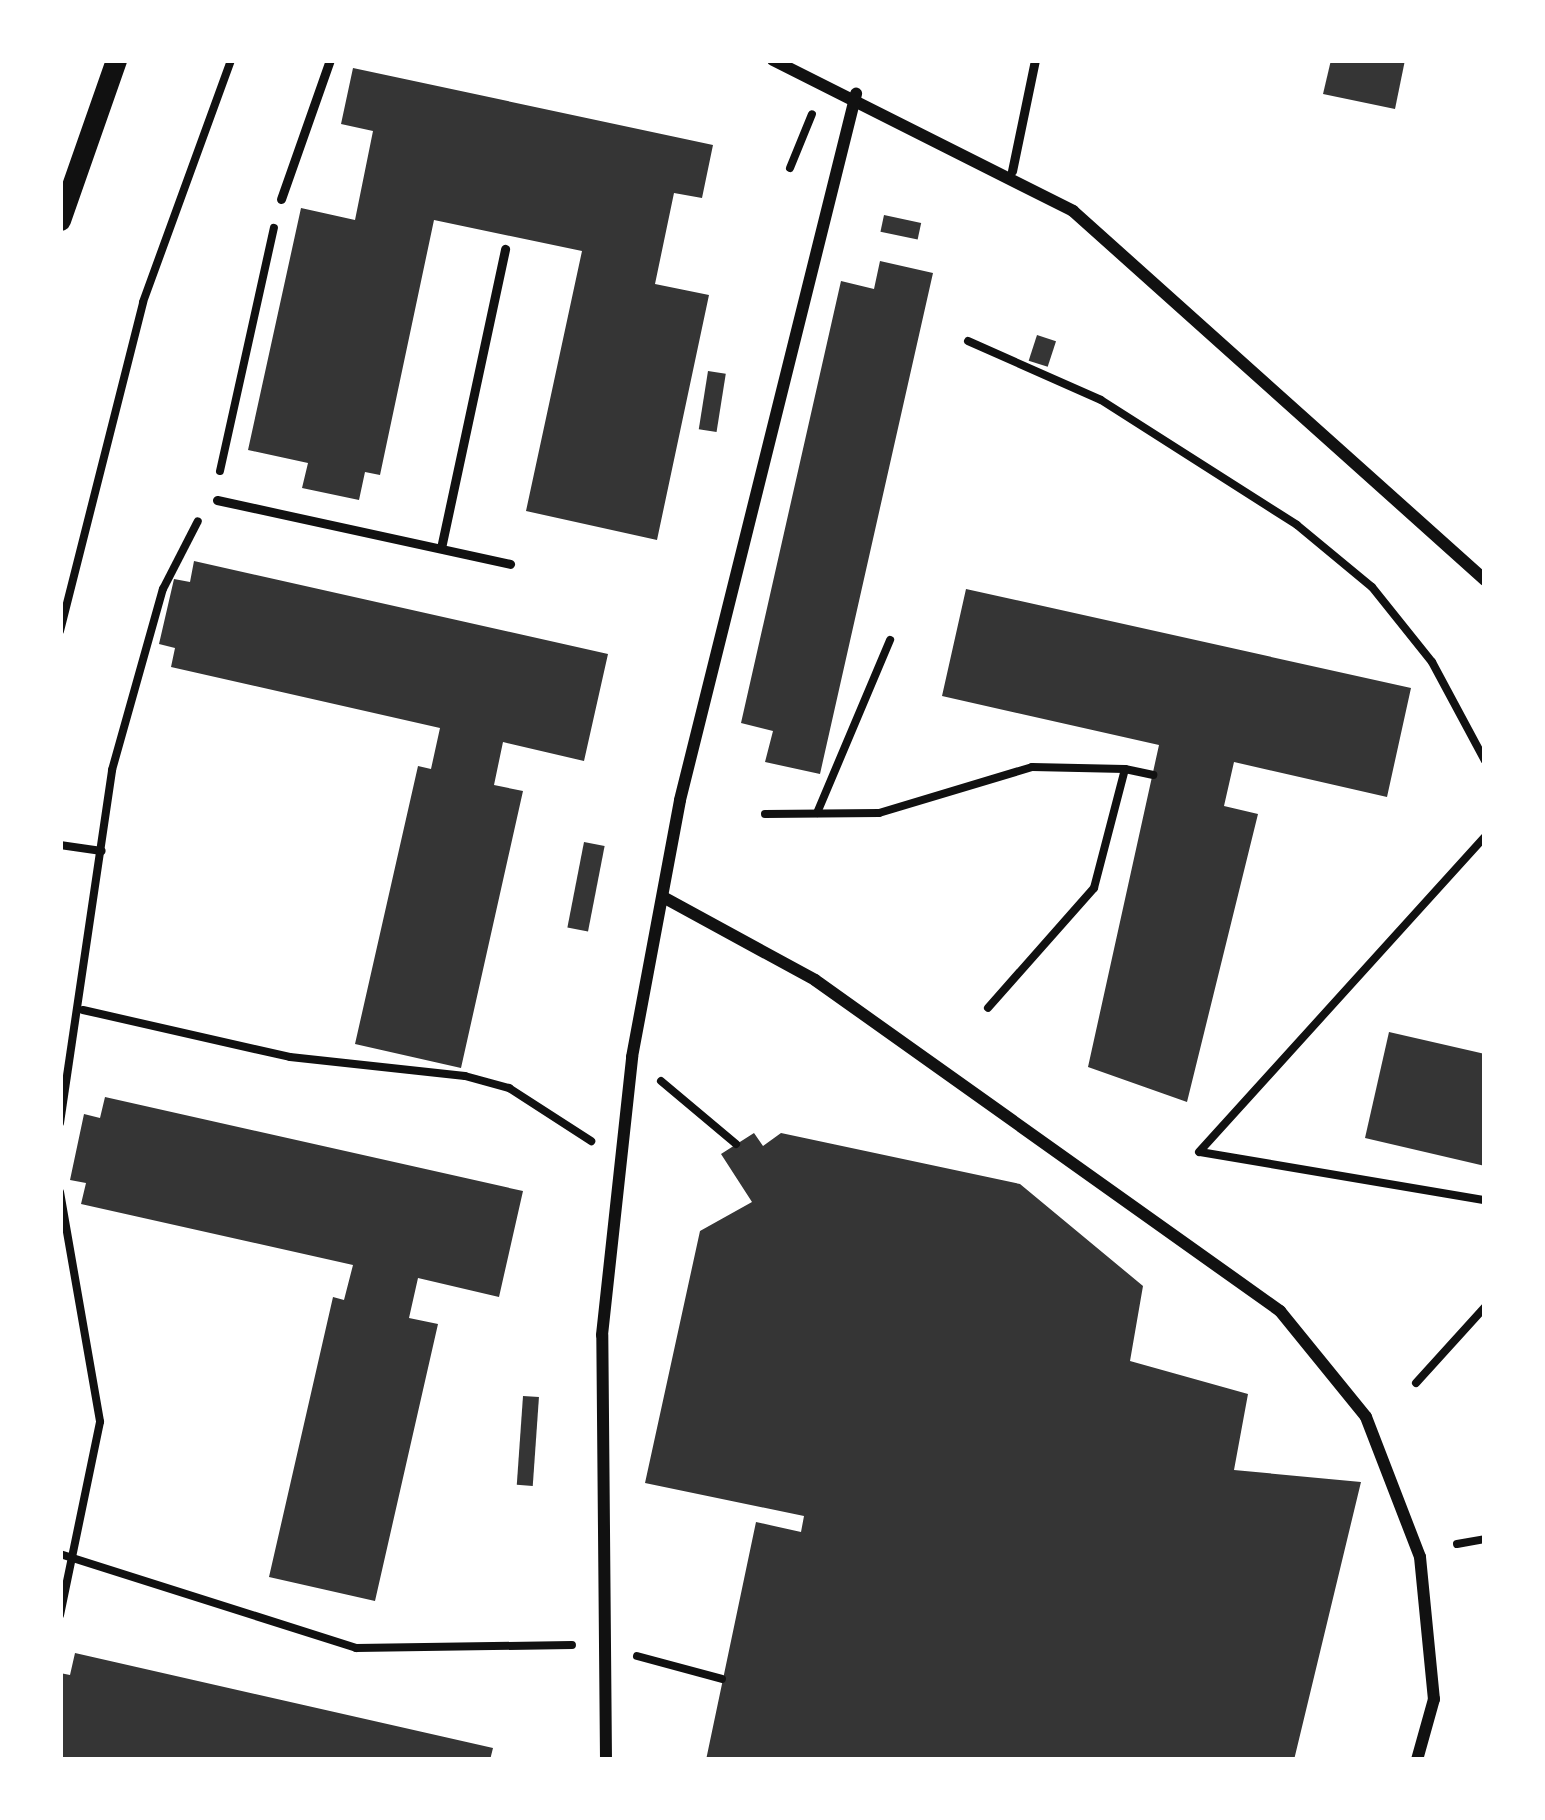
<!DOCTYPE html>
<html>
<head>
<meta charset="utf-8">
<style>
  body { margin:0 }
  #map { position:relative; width:1545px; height:1820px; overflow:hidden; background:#fff; font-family:Signika,sans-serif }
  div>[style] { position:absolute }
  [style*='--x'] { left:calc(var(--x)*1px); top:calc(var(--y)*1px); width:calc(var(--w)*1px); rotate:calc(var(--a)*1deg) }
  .building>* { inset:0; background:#353535; transform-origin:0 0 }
  .path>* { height:8px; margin:-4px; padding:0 4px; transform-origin:4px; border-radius:4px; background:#111 }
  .service>* { height:9px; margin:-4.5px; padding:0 4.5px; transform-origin:4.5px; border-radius:4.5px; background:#111 }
  .minor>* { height:12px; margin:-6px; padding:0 6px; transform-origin:6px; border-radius:6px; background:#111 }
  .tertiary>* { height:21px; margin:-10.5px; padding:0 10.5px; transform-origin:10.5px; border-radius:10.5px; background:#111 }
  span { translate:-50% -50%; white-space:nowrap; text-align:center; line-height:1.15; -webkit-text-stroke:9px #fff; paint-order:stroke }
  .frame { position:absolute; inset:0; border:63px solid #fff; pointer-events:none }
</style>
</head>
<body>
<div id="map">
  <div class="building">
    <i style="clip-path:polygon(1331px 60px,1405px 60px,1395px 109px,1323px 94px)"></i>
    <i style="clip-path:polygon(353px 68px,713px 145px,702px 198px,674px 193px,655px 284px,709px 295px,657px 540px,526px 511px,582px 251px,434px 220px,380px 475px,365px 472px,359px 500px,302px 488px,308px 463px,248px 450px,301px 208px,355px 220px,373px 131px,341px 124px)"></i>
    <i style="left:884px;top:215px;width:38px;height:17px;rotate:12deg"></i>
    <i style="clip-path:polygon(880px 261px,933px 273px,820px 774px,765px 762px,773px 731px,741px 723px,841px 281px,874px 289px)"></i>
    <i style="left:1037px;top:335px;width:20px;height:27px;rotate:18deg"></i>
    <i style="left:708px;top:371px;width:18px;height:59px;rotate:9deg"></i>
    <i style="clip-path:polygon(194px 561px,608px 654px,584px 761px,503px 742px,494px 785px,523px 791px,461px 1068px,355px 1044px,418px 766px,431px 769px,440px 728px,171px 667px,175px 648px,159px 644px,174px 579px,190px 582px)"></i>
    <i style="clip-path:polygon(966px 589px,1411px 688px,1387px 797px,1234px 762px,1224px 806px,1258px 814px,1187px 1102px,1088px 1067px,1159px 745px,942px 696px)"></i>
    <i style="left:584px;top:842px;width:21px;height:87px;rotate:11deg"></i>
    <i style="clip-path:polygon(1389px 1032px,1485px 1054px,1485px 1166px,1365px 1138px)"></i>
    <i style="clip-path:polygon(105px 1097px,523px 1191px,499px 1297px,418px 1278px,409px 1318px,438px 1324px,375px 1601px,269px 1577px,333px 1297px,344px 1300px,353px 1265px,81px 1204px,86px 1183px,70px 1180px,84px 1114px,100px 1118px)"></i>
    <i style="clip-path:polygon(754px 1133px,763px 1146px,781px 1133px,1020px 1184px,1143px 1286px,1130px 1361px,1248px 1394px,1234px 1470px,1361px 1482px,1294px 1760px,706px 1760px,756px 1522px,801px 1532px,804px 1516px,645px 1483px,700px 1231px,752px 1202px,721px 1154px)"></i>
    <i style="left:523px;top:1396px;width:16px;height:89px;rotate:4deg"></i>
    <i style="clip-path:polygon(75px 1653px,493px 1748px,490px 1760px,60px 1760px,60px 1673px,70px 1675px)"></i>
  </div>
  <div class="path">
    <i style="--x:790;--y:168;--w:58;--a:-67.8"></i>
    <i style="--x:968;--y:341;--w:145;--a:23.9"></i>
    <i style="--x:1101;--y:400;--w:232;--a:32.5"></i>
    <i style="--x:1297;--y:525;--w:97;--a:39.6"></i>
    <i style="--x:1372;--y:587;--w:96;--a:51.3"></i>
    <i style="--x:1432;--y:662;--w:112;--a:61.8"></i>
    <i style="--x:220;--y:471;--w:249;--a:-77.5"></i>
    <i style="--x:60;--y:631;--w:339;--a:-75.8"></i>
    <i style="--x:143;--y:302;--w:258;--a:-70"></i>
    <i style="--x:1125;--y:769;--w:29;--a:12"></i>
    <i style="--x:817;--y:813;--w:188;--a:-67.1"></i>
    <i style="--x:765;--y:814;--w:114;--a:-0.5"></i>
    <i style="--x:879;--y:813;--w:160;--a:-16.7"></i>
    <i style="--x:1032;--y:767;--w:93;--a:1.2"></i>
    <i style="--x:1125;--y:769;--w:123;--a:104.6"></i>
    <i style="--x:1094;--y:888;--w:160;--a:131.5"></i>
    <i style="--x:60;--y:845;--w:42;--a:8.1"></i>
    <i style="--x:83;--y:1010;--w:212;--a:12.8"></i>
    <i style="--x:290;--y:1057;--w:176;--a:6.2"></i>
    <i style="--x:465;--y:1076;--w:46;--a:15.3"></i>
    <i style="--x:509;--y:1088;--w:98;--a:32.9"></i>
    <i style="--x:661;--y:1081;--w:98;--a:40"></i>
    <i style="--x:60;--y:1123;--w:357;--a:-81.6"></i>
    <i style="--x:112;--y:770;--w:188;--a:-74.3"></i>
    <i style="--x:163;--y:589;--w:76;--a:-62.8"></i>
    <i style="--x:1199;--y:1152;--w:425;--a:-47.8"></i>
    <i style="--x:1200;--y:1152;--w:289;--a:9.6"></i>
    <i style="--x:60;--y:1192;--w:233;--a:80.1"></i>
    <i style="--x:100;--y:1422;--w:197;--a:101.7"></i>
    <i style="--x:1416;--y:1383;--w:103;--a:-47.8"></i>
    <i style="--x:1457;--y:1544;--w:28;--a:-10"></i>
    <i style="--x:60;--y:1554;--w:311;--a:17.6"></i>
    <i style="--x:356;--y:1648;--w:216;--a:-0.8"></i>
    <i style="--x:637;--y:1656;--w:88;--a:15.1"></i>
  </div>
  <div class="service">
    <i style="--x:1012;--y:171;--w:113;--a:-78.3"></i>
    <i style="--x:281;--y:199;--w:147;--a:-70.6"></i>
    <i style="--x:217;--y:500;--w:300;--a:12.3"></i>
    <i style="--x:441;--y:548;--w:306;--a:-77.9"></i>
  </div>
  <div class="minor">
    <i style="--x:773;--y:60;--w:336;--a:26.7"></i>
    <i style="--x:1073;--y:211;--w:553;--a:41.85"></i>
    <i style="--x:663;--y:897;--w:173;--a:28.6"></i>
    <i style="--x:815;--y:980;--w:571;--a:35.44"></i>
    <i style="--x:1280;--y:1311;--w:136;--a:50.9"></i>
    <i style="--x:1366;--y:1417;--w:150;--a:68.9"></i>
    <i style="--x:1420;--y:1557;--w:143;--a:84.4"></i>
    <i style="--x:1434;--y:1699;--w:63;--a:105.6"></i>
    <i style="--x:606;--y:1760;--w:425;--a:-90.5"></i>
    <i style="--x:602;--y:1335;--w:280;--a:-83.8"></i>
    <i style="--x:632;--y:1057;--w:261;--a:-79.4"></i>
    <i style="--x:680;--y:800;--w:728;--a:-76"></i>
  </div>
  <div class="tertiary">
    <i style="--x:60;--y:220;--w:170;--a:-70.7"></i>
  </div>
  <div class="frame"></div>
</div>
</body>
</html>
